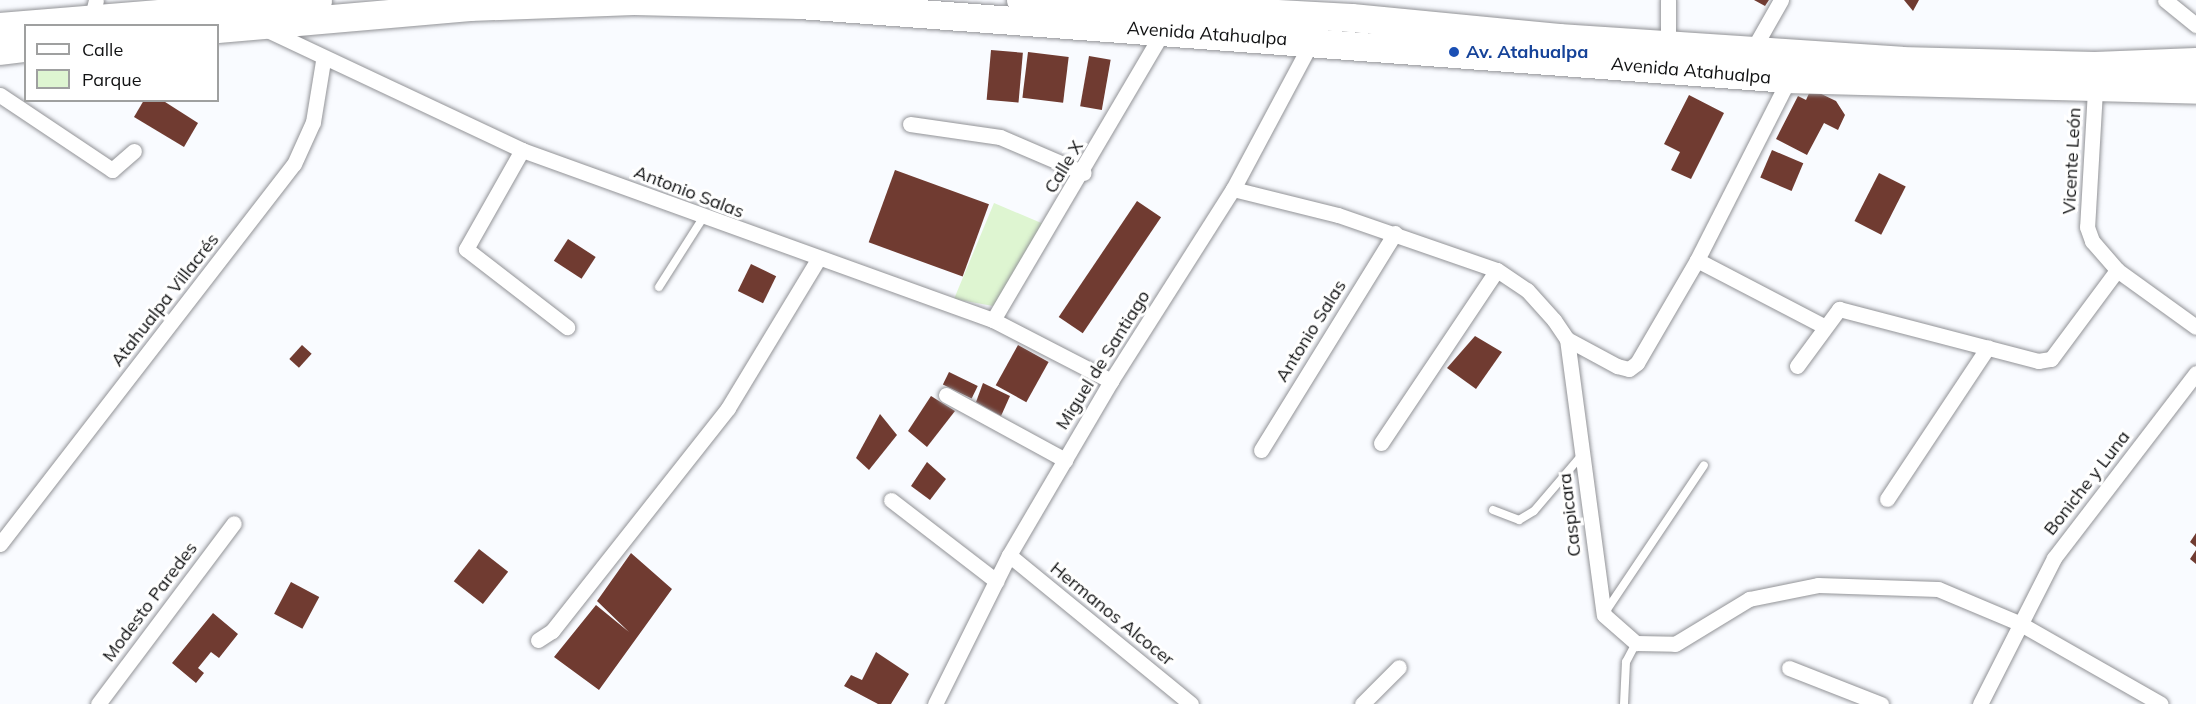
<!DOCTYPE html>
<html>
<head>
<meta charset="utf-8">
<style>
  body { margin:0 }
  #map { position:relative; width:2196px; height:704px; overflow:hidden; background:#f9fbff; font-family:Mulish,sans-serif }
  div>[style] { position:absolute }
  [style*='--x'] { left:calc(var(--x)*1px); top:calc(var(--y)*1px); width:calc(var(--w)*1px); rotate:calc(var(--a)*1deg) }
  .green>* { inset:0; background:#def5d1 }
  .building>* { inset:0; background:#703b31; transform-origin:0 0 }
  .roads { filter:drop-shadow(0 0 2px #929397) drop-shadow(0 0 2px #929397) }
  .lane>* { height:8px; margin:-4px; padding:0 4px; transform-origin:4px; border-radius:4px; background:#fff }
  .street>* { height:15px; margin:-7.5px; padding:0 7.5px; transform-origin:7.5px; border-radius:7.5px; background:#fff }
  .highway>* { height:28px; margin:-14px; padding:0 14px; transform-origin:14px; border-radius:14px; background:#fff }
  .dots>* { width:16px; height:16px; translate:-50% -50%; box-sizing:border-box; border:3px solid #fff; border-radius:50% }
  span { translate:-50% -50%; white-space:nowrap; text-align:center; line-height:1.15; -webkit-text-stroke:6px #fff; paint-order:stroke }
  .street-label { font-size:18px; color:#101112 }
  .transit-label { font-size:18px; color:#164399; font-weight:700 }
  .left { translate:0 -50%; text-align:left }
  .legend { position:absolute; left:24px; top:24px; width:195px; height:78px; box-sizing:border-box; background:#fff; border:2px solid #9fa0a0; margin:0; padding:8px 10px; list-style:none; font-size:18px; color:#101112 }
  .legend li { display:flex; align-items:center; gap:12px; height:30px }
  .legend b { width:30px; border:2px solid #9fa0a0 }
</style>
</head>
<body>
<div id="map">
  <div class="green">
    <i style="clip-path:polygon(994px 203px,1046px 225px,993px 306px,954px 299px)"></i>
  </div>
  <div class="building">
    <i style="clip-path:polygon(1754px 0,1769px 0,1765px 6px)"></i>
    <i style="clip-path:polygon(1904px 0,1919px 0,1913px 11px)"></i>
    <i style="left:991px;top:50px;width:32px;height:50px;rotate:5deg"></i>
    <i style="left:1028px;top:52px;width:41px;height:46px;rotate:7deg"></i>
    <i style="left:1089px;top:56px;width:22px;height:51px;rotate:10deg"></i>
    <i style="clip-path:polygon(1811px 89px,1836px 101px,1845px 115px,1838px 130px,1824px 123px,1807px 155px,1776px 139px,1798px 96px,1806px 100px)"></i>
    <i style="clip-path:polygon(1689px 95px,1724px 113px,1691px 179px,1671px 170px,1680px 152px,1664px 144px)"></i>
    <i style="clip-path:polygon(144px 100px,162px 100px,198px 123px,184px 147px,134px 117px)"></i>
    <i style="left:1772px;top:150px;width:34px;height:30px;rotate:23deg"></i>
    <i style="left:895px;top:170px;width:100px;height:77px;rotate:20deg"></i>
    <i style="left:1879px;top:173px;width:30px;height:54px;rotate:27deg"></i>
    <i style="left:1137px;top:201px;width:29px;height:140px;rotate:34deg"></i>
    <i style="left:568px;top:239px;width:33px;height:26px;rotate:33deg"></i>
    <i style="left:751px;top:264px;width:28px;height:30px;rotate:26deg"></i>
    <i style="clip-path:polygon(1475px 336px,1502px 352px,1476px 389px,1447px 368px)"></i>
    <i style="left:302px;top:345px;width:13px;height:19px;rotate:42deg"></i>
    <i style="left:1018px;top:345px;width:35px;height:46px;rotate:29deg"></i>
    <i style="left:949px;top:372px;width:32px;height:14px;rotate:26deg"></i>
    <i style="clip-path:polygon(983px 383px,1010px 396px,1001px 416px,976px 402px)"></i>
    <i style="clip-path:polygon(931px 396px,955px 411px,927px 447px,908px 431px)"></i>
    <i style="clip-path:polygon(880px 414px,897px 435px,869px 470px,856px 458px)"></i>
    <i style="clip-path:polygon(927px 462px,946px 479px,930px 500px,911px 486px)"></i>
    <i style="clip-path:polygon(2196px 533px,2196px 547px,2190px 542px)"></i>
    <i style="left:479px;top:549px;width:37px;height:41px;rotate:38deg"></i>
    <i style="clip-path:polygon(2196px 550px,2196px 564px,2190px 559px)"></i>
    <i style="clip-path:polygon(631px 553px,672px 589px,599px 690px,554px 657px,596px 605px,629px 632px,597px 601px)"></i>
    <i style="left:291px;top:582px;width:32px;height:36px;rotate:28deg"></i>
    <i style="clip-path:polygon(213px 613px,238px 634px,219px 658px,211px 652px,198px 668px,204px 673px,196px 683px,172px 663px)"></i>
    <i style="clip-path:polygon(876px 652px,909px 674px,891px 704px,878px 704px,844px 686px,851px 675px,862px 680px)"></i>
  </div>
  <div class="roads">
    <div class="lane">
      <i style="--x:659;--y:287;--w:82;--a:-57.5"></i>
      <i style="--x:1493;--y:510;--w:28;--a:21"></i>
      <i style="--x:1519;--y:520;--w:17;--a:-31"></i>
      <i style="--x:1534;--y:511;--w:72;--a:-49.5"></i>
      <i style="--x:1604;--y:614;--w:179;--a:-56.1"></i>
      <i style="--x:1624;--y:704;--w:42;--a:-87.3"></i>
      <i style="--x:1626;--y:662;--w:21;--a:-62"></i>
    </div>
    <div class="street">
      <i style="--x:2165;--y:0;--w:40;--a:39"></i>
      <i style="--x:92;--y:16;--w:16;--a:-76"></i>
      <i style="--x:265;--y:29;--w:284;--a:25.2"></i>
      <i style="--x:522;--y:150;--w:501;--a:19.85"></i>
      <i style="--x:993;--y:320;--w:133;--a:27.3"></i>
      <i style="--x:1668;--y:46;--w:46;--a:-90"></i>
      <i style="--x:1752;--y:51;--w:59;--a:-60.4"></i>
      <i style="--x:2095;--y:90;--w:137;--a:93.3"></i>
      <i style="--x:2087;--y:227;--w:15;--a:70"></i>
      <i style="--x:2092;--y:241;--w:38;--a:49"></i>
      <i style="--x:2117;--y:270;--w:97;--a:35.8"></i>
      <i style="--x:0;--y:95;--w:135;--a:33.8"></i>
      <i style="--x:112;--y:170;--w:29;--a:-41"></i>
      <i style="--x:910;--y:124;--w:91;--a:8.2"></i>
      <i style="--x:1000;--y:137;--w:91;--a:23.2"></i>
      <i style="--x:522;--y:150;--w:114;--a:119.5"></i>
      <i style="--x:466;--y:249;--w:128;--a:37.7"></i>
      <i style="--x:1233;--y:189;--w:108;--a:13.9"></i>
      <i style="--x:1338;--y:215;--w:168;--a:19.1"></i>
      <i style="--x:1497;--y:270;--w:36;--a:34"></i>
      <i style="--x:1527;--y:290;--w:40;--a:48"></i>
      <i style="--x:1554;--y:320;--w:23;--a:56"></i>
      <i style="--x:1567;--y:339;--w:278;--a:82.4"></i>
      <i style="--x:1604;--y:615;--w:43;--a:41.2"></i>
      <i style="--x:1636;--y:643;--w:39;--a:1"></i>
      <i style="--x:1675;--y:644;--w:87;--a:-31.3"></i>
      <i style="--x:1749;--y:599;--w:70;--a:-11.5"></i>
      <i style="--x:1818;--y:585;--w:120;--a:1.9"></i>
      <i style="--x:1938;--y:589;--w:88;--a:22.8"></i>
      <i style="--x:2019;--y:623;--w:163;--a:29.7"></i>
      <i style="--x:1697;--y:260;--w:143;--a:27.5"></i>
      <i style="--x:993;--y:320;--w:335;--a:-59.5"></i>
      <i style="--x:1567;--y:339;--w:57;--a:28.4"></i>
      <i style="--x:1617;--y:366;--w:12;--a:14"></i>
      <i style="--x:1629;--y:369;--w:10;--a:-37"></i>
      <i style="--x:1637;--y:363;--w:119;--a:-59.8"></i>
      <i style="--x:1697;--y:260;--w:203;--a:-63.1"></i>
      <i style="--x:1797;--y:366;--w:71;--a:-53.6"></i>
      <i style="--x:1839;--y:309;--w:206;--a:14.6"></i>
      <i style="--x:2038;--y:361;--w:13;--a:-9"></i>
      <i style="--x:2051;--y:359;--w:111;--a:-53.4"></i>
      <i style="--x:946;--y:395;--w:136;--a:28.6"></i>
      <i style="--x:1381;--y:443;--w:208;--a:-56.2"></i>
      <i style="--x:1261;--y:450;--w:255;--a:-58.3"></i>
      <i style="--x:1887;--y:499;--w:182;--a:-56.4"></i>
      <i style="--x:891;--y:500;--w:133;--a:37.6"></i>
      <i style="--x:0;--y:544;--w:480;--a:-52.3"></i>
      <i style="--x:294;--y:164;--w:46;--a:-65.7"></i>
      <i style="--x:313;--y:122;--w:62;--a:-80.7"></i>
      <i style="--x:1009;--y:555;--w:235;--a:39.3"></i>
      <i style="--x:538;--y:640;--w:17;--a:-33"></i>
      <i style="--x:552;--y:631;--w:284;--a:-51.7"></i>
      <i style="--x:728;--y:408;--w:172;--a:-58.8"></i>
      <i style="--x:1789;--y:668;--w:99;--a:21.4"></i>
      <i style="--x:98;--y:704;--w:226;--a:-53.1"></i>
      <i style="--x:935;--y:704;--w:166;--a:-63.6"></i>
      <i style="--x:1009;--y:555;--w:202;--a:-59.6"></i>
      <i style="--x:1111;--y:381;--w:227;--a:-57.6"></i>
      <i style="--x:1233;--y:189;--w:168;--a:-61.9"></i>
      <i style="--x:1362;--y:704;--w:52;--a:-45"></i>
      <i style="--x:1980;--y:704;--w:164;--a:-63.1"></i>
      <i style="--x:2054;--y:558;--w:233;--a:-52.5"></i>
    </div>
    <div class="highway">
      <i style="--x:1021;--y:0;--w:331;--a:3.1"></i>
      <i style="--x:1352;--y:18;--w:208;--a:5.5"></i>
      <i style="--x:1559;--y:38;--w:343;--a:3.8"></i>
      <i style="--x:1901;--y:61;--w:194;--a:1.5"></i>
      <i style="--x:2095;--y:66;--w:101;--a:-2.3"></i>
      <i style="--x:0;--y:27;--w:319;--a:-4.7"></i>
      <i style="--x:218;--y:29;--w:253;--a:-5"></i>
      <i style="--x:470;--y:7;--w:164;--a:-2.1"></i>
      <i style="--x:634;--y:1;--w:166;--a:1.4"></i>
      <i style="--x:800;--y:5;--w:992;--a:4.28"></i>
      <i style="--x:1789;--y:79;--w:407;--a:1.5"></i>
      <i style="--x:0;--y:51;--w:26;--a:-7"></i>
    </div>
  </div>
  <div class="dots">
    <i style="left:1454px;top:52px;background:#1a4fb4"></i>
  </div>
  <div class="street-label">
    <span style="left:1207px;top:34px;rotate:4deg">Avenida Atahualpa</span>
    <span style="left:1691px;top:71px;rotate:5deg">Avenida Atahualpa</span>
    <span style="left:2072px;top:161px;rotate:-87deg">Vicente León</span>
    <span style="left:1064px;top:167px;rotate:-59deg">Calle X</span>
    <span style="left:689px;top:192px;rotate:21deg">Antonio Salas</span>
    <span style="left:165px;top:300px;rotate:-52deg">Atahualpa Villacrés</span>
    <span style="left:1311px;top:331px;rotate:-58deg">Antonio Salas</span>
    <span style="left:1103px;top:360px;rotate:-58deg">Miguel de Santiago</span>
    <span style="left:2087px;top:483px;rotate:-52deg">Boniche y Luna</span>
    <span style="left:1570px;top:515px;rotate:-97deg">Caspicara</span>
    <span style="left:150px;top:602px;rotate:-53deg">Modesto Paredes</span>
    <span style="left:1112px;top:614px;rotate:39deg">Hermanos Alcocer</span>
  </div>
  <div class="transit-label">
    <span class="left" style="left:1466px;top:52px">Av. Atahualpa</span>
  </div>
  <ul class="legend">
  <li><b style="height:8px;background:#fff"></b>Calle</li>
  <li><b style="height:16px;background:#def5d1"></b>Parque</li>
  </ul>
</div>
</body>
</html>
